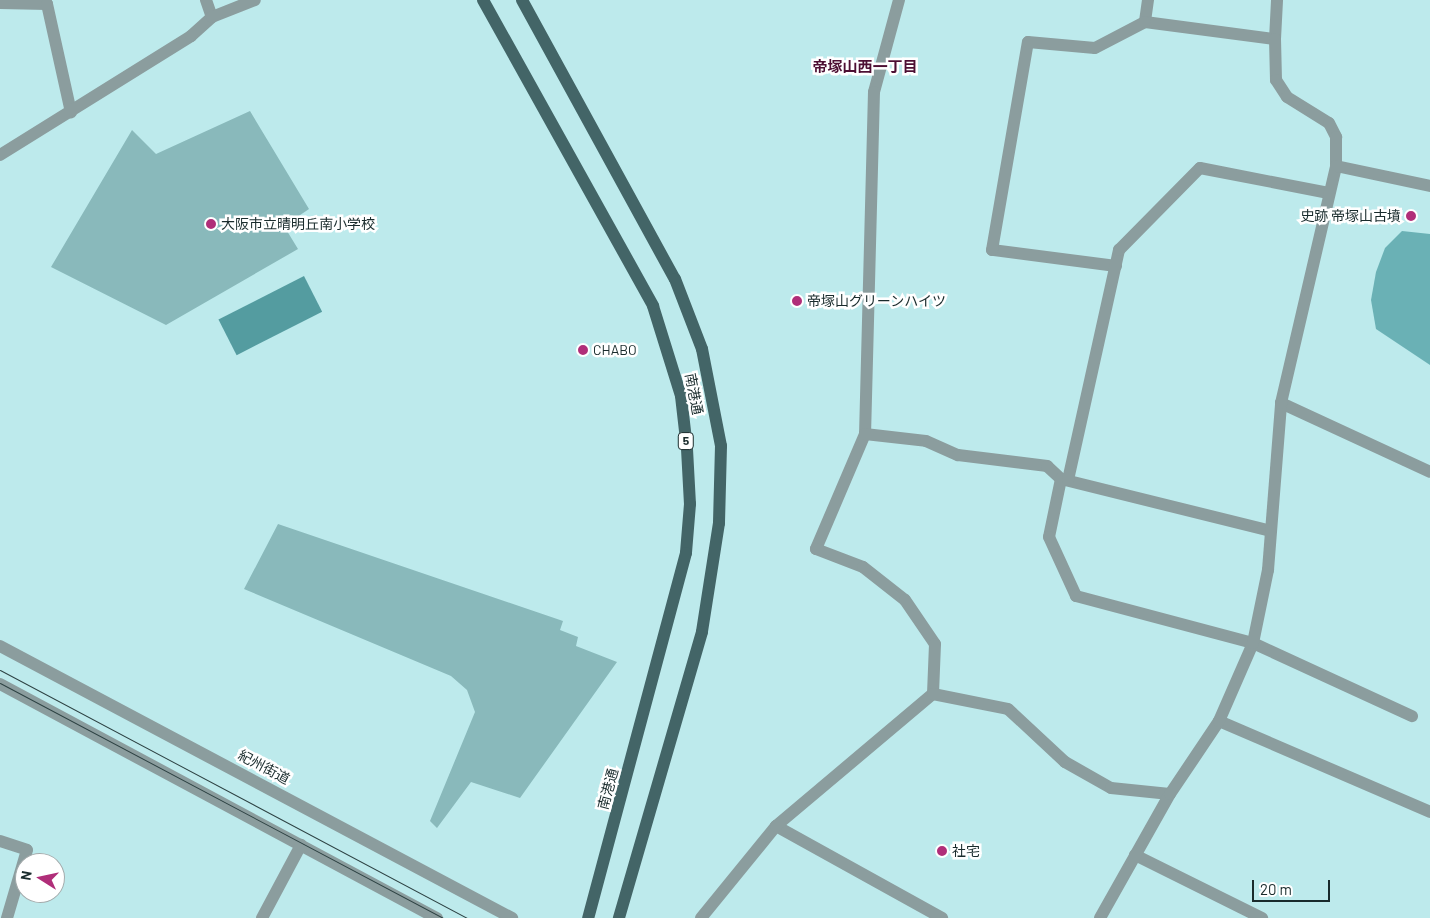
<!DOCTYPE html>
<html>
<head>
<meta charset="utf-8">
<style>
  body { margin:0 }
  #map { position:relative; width:1430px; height:918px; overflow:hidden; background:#bdeaec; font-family:Barlow,"Noto Sans JP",sans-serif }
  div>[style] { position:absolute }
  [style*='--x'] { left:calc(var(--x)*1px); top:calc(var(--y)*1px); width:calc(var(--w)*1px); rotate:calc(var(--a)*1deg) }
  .green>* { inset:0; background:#89b9bb }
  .forest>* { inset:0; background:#6ab1b5 }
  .water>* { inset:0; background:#549ca0; transform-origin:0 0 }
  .minor>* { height:12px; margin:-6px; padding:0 6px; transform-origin:6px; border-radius:6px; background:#8b9d9e }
  .primary>* { height:12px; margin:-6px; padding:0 6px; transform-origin:6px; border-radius:6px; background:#436567 }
  .tram>* { height:1px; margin:-0.5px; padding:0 0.5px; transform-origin:0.5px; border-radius:0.5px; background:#2d4243 }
  .dots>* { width:14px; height:14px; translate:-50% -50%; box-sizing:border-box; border:2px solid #fff; border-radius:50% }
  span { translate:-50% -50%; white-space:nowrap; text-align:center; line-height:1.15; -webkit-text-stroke:5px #fff; paint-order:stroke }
  .shield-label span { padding:1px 4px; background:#fff; border:1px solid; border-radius:4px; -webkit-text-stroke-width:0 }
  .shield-label { font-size:12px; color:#192b2c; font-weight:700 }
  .poi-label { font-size:14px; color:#192b2c }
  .right { translate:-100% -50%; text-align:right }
  .left { translate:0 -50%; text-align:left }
  .street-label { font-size:14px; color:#192b2c }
  .neighbourhood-label { font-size:15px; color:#4d0f33; font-weight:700 }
  .north { position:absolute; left:15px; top:853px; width:50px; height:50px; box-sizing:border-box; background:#fff; border:1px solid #a3aaab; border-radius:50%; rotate:280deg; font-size:14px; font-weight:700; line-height:20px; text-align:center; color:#192b2c }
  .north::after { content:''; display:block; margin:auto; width:18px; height:22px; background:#b02e79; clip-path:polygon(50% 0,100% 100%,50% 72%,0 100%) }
  .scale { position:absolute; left:1252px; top:880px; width:78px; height:22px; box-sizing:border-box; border:2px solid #192b2c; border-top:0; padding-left:6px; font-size:15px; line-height:18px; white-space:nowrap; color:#192b2c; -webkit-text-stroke:4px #fff; paint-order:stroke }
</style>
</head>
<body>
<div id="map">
  <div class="green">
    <i style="clip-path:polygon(250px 111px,309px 209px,284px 226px,298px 249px,166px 325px,51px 267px,132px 130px,156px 154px)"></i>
    <i style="clip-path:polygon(278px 524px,563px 621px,560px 630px,578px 637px,576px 646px,617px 662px,520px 798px,471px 782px,437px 828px,430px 821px,475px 712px,467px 690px,451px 676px,244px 589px)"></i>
  </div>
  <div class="forest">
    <i style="clip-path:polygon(1402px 231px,1430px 234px,1430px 365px,1376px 329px,1371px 300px,1376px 272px,1385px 248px)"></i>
  </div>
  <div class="water">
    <i style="left:304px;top:276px;width:40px;height:96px;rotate:63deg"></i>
  </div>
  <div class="minor">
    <i style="--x:206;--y:0;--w:18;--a:71"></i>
    <i style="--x:899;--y:0;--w:95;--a:105.2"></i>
    <i style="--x:874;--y:92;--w:342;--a:91.5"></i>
    <i style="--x:865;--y:434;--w:125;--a:113.1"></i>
    <i style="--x:816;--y:549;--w:50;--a:21"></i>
    <i style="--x:863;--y:567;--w:53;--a:38.2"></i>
    <i style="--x:905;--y:600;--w:53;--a:55.7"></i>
    <i style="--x:935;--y:644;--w:50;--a:92.3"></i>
    <i style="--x:1148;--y:0;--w:22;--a:98"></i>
    <i style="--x:1145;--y:22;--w:131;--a:7.5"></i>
    <i style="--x:1275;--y:39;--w:39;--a:-87"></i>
    <i style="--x:0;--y:3;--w:47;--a:1.2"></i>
    <i style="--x:47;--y:4;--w:111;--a:77.5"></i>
    <i style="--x:1275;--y:39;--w:41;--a:88.6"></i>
    <i style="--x:1276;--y:80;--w:20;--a:57"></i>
    <i style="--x:1287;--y:97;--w:49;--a:31.8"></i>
    <i style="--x:1329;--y:123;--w:16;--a:63"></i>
    <i style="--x:1336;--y:137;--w:29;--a:90"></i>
    <i style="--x:0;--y:155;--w:225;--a:-31.9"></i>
    <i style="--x:191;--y:36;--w:28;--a:-42"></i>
    <i style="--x:212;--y:17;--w:46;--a:-21.6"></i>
    <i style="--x:1116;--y:266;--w:125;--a:-172.6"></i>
    <i style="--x:992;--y:250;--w:211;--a:-80.2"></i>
    <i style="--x:1028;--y:42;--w:67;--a:5.1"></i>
    <i style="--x:1095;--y:48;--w:56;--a:-27.5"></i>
    <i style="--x:1281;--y:403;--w:164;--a:24.8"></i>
    <i style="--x:865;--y:434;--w:61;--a:6.5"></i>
    <i style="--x:926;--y:441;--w:35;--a:24"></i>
    <i style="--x:958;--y:455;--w:90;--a:7"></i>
    <i style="--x:1047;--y:466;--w:19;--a:43"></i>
    <i style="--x:1061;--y:479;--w:216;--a:13.9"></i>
    <i style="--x:1061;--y:479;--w:59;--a:101.7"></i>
    <i style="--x:1049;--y:537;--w:65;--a:65.4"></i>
    <i style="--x:1076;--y:596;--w:183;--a:14.9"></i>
    <i style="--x:1253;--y:643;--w:175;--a:24.7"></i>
    <i style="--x:1068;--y:480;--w:236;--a:-77.5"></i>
    <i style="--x:1119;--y:250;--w:115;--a:-45.4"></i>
    <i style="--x:1200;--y:168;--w:131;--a:11"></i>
    <i style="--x:0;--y:646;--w:580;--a:27.98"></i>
    <i style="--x:0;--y:684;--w:496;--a:28.2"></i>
    <i style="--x:1219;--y:721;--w:230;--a:23.3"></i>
    <i style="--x:776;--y:826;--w:190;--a:29"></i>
    <i style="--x:0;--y:841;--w:28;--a:18"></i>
    <i style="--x:27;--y:850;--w:71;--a:106.4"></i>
    <i style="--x:1135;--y:855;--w:142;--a:26.4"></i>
    <i style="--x:262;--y:918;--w:83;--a:-61.9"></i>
    <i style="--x:701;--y:918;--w:119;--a:-50.8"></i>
    <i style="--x:776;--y:826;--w:205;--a:-40.1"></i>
    <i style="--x:933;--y:694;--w:76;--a:11.3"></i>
    <i style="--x:1008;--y:709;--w:78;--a:42.9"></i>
    <i style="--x:1065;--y:762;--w:53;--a:29.5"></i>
    <i style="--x:1111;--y:788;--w:59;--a:5.8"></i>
    <i style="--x:1100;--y:918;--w:142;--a:-60.6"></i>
    <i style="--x:1170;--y:794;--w:88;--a:-56.1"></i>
    <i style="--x:1219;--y:721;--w:85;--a:-66.4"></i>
    <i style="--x:1253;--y:643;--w:75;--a:-78.4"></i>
    <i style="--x:1268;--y:570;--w:168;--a:-85.5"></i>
    <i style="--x:1281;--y:403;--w:243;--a:-76.9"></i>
    <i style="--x:1336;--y:166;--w:96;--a:12"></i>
  </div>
  <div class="primary">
    <i style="--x:483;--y:0;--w:350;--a:60.9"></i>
    <i style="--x:653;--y:306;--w:94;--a:72.7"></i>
    <i style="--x:681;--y:396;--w:53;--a:83.5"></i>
    <i style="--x:687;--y:449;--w:55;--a:86.9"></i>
    <i style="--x:690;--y:504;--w:49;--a:94.7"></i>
    <i style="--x:686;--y:553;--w:378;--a:105"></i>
    <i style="--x:522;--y:0;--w:318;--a:61.3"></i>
    <i style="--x:675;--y:279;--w:75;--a:68.9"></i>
    <i style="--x:702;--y:349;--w:99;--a:78.9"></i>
    <i style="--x:721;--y:446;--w:77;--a:91.5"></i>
    <i style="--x:719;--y:523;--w:110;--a:98.9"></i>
    <i style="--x:702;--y:632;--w:298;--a:106.2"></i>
  </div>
  <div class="tram">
    <i style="--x:0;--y:670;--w:529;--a:27.97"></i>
    <i style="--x:0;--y:683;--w:501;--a:27.94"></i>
  </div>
  <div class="dots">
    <i style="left:1411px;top:216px;background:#b02e79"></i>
    <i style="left:211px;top:224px;background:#b02e79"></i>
    <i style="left:797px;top:301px;background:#b02e79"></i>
    <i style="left:583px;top:350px;background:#b02e79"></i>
    <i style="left:942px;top:851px;background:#b02e79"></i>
  </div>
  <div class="shield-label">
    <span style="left:686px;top:441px">5</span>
  </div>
  <div class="poi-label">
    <span class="right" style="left:1401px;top:216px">史跡 帝塚山古墳</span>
    <span class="left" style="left:221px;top:224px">大阪市立晴明丘南小学校</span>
    <span class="left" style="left:807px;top:301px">帝塚山グリーンハイツ</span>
    <span class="left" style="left:593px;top:350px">CHABO</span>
    <span class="left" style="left:952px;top:851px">社宅</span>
  </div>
  <div class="street-label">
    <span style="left:694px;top:394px;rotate:79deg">南港通</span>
    <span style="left:264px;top:767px;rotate:28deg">紀州街道</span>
    <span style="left:608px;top:789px;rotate:-75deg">南港通</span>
  </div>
  <div class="neighbourhood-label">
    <span style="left:865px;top:67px">帝塚山西一丁目</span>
  </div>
  <div class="north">N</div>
  <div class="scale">20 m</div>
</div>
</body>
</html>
